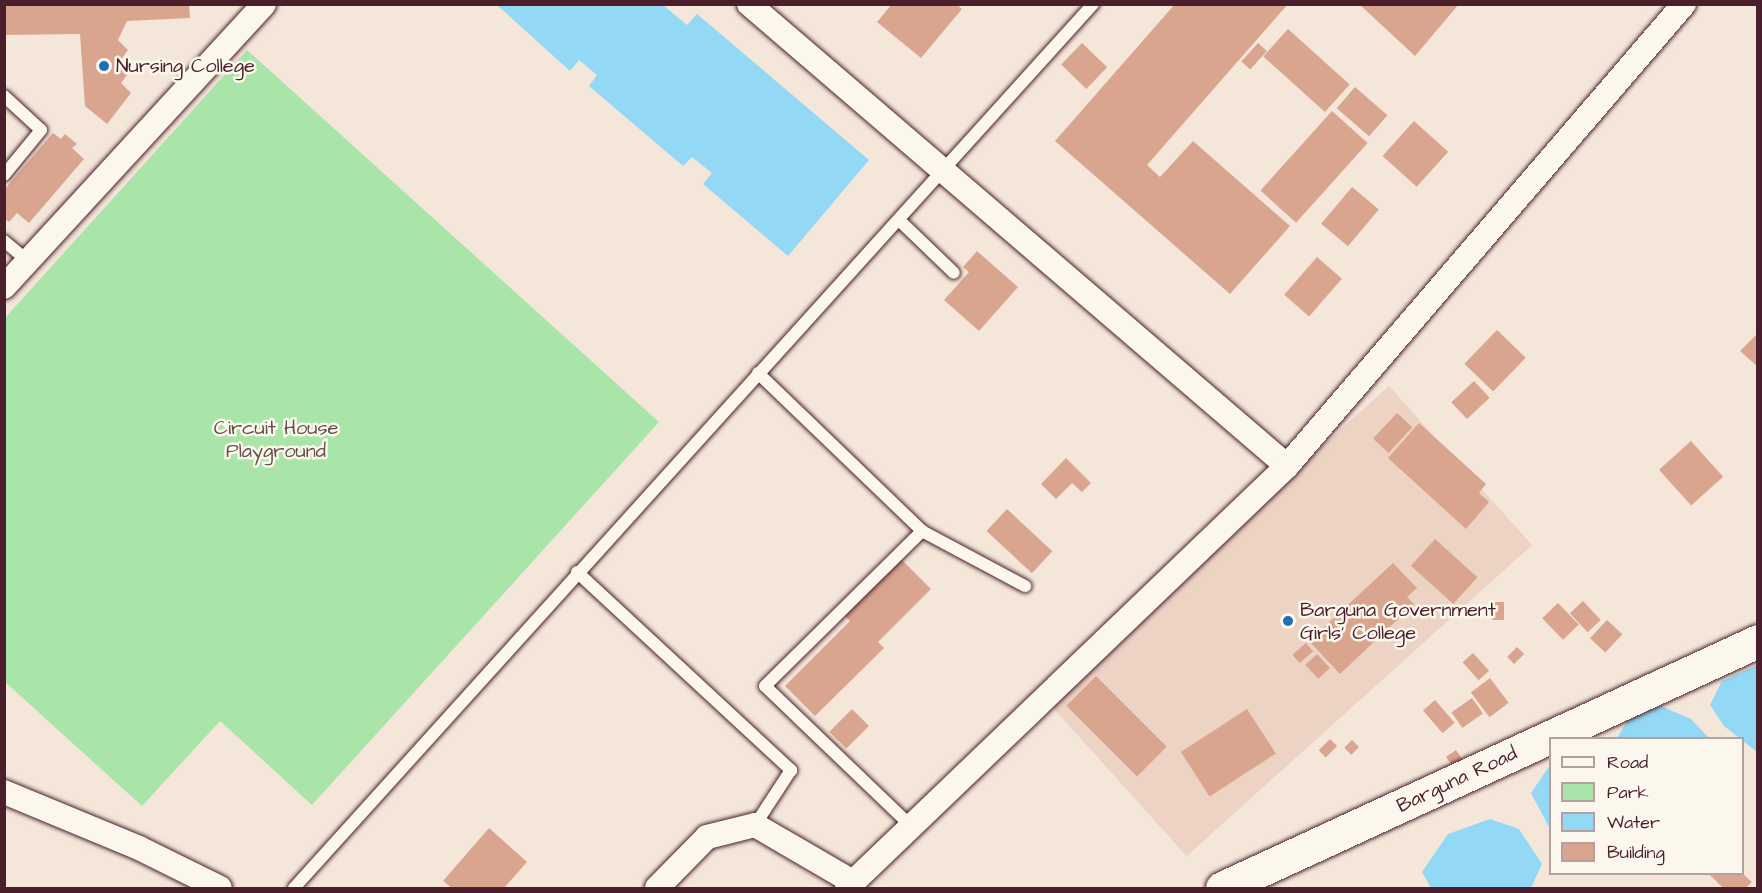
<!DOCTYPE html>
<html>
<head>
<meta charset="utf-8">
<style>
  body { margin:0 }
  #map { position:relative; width:1762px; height:893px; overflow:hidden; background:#f4e7d9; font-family:"Architects Daughter",sans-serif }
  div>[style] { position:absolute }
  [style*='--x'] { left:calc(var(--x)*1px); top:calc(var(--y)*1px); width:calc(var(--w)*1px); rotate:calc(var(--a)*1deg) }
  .built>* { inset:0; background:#ecd3c3; transform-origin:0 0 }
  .green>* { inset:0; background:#a9e4a9 }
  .water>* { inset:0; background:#93d8f5 }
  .building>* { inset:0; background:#daa58f; transform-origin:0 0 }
  .roads { filter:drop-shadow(0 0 2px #4a1f2b) drop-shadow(0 0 2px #4a1f2b) }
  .lane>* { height:12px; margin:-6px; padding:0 6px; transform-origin:6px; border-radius:6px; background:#fbf7ec }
  .street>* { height:24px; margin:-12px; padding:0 12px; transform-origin:12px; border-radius:12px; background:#fbf7ec }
  .primary>* { height:33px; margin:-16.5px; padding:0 16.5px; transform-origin:16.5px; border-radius:16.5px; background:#fbf7ec }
  .dots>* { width:16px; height:16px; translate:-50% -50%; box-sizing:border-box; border:3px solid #fbf7ec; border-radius:50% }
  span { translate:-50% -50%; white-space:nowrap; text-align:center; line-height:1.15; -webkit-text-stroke:5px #fbf7ec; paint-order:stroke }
  .poi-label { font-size:20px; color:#4a1f2b }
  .left { translate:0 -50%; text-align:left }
  .park-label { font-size:20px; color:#62504a }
  .street-label { font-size:20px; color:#4a1f2b }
  .frame { position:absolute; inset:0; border:6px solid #4a1f2b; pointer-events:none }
  .legend { position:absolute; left:1549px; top:737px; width:195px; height:138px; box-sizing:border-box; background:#fbf7ec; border:2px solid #b4a19f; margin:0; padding:8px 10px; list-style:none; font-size:18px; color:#4a1f2b }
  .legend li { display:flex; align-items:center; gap:12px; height:30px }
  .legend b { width:30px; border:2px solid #b4a19f }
</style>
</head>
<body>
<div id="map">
  <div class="built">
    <i style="left:1389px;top:386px;width:214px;height:465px;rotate:48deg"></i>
  </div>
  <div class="green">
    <i style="clip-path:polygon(247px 50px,659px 422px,312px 805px,220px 721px,142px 806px,5px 682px,5px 318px)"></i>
  </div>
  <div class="water">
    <i style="clip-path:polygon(497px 5px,663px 5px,687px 25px,697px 14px,869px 160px,788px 256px,703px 184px,712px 173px,692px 157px,683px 166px,589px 86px,597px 75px,579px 60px,570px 71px)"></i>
    <i style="clip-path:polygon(1757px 665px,1757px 752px,1724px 726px,1710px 705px,1722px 681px)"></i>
    <i style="clip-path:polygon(1661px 706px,1691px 719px,1709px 738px,1617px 738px,1630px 716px)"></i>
    <i style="clip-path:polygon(1550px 765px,1550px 829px,1531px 793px)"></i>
    <i style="clip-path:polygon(1490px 819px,1519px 829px,1542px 864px,1531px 888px,1431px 888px,1422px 872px,1448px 834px)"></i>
  </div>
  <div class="building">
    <i style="clip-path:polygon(4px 4px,189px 4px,190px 18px,127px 21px,118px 40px,128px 50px,120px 61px,130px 71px,121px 83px,131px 93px,107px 124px,85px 106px,80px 34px,4px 35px)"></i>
    <i style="clip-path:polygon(892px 4px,956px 4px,962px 9px,921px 58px,877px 22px)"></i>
    <i style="clip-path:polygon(1175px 4px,1288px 4px,1147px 165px,1160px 177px,1193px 141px,1290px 226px,1230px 294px,1055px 141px)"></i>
    <i style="clip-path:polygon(1359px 4px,1459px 4px,1415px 56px)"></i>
    <i style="left:1288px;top:29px;width:83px;height:37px;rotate:42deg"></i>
    <i style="left:1082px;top:43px;width:35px;height:30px;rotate:44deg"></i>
    <i style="left:1258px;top:43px;width:12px;height:25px;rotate:42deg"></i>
    <i style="left:1355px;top:87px;width:43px;height:28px;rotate:41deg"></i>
    <i style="left:1332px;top:111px;width:48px;height:107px;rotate:42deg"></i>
    <i style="left:1414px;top:121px;width:46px;height:47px;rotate:42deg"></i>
    <i style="clip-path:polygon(53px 133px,61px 139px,65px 134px,77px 144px,72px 148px,84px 159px,29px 223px,17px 213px,9px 222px,4px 218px,4px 190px)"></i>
    <i style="left:1352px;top:187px;width:35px;height:48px;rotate:40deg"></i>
    <i style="clip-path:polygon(977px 251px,1018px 287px,979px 331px,944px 300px,969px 272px,963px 267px)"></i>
    <i style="left:1317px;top:257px;width:33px;height:50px;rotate:41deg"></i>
    <i style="left:1497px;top:330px;width:40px;height:47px;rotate:44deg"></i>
    <i style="clip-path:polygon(1758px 333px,1758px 367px,1740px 351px)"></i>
    <i style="left:1474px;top:381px;width:23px;height:31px;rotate:47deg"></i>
    <i style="left:1397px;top:413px;width:21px;height:35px;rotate:43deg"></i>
    <i style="clip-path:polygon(1419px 423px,1486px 484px,1479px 493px,1489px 502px,1466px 529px,1388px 458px)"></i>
    <i style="left:1691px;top:441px;width:48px;height:43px;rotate:48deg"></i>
    <i style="clip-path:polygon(1066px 458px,1091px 483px,1082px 492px,1072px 483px,1056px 499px,1041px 484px)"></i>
    <i style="left:1007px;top:509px;width:62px;height:30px;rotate:43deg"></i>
    <i style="left:1435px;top:539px;width:57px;height:36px;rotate:42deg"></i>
    <i style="clip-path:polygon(901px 559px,931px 589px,878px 642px,884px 648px,815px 716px,785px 686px,850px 621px,844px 615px)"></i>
    <i style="clip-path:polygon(1393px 563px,1417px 588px,1407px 597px,1414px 604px,1340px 674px,1309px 641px)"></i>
    <i style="left:1583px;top:601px;width:26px;height:18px;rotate:47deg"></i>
    <i style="left:1492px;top:602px;width:12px;height:18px"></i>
    <i style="left:1558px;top:603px;width:30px;height:22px;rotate:46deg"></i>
    <i style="left:1607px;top:620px;width:21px;height:25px;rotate:43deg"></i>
    <i style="left:1306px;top:643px;width:11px;height:18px;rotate:49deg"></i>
    <i style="left:1517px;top:647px;width:10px;height:14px;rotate:45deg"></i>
    <i style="left:1473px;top:653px;width:24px;height:14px;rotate:48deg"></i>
    <i style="left:1317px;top:654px;width:19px;height:16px;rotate:47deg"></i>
    <i style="left:1096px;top:676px;width:100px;height:42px;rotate:45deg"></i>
    <i style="left:1490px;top:678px;width:31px;height:24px;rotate:53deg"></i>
    <i style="left:1472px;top:698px;width:19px;height:25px;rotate:55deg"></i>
    <i style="left:1435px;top:700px;width:30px;height:16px;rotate:49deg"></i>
    <i style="left:852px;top:709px;width:24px;height:32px;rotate:45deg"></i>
    <i style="left:1247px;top:709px;width:53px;height:79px;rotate:57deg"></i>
    <i style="left:1330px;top:739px;width:10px;height:16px;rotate:45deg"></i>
    <i style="left:1352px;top:740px;width:10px;height:11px;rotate:45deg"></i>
    <i style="left:1456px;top:750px;width:11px;height:12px;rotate:56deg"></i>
    <i style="clip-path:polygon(489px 828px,527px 862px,504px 888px,452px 888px,443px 881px)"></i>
    <i style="clip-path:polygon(1743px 874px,1752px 882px,1746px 888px,1723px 888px,1710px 875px)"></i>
  </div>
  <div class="roads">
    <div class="lane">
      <i style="--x:4;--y:96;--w:50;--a:42.6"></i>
      <i style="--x:41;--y:130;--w:58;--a:129.4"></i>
      <i style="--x:899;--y:220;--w:76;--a:43.9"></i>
      <i style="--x:4;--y:241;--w:31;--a:40"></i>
      <i style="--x:758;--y:373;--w:228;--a:43.9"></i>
      <i style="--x:922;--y:531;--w:117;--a:28.1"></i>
      <i style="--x:577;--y:572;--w:292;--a:42.8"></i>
      <i style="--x:791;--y:770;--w:66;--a:123.2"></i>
      <i style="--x:911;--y:826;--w:202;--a:-136.2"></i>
      <i style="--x:765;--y:686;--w:221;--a:-44.6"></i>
      <i style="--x:294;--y:888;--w:1192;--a:-47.89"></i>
    </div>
    <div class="street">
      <i style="--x:749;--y:4;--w:709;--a:40.65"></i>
      <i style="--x:4;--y:287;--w:384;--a:-47.4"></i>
      <i style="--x:4;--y:792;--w:146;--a:22.5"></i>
      <i style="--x:139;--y:848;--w:90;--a:26.3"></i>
      <i style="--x:657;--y:888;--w:71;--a:-45.6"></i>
      <i style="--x:707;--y:837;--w:49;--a:-14"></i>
      <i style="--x:755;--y:825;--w:113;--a:30.2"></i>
      <i style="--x:847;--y:888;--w:610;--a:-43.8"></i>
      <i style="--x:1287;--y:466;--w:609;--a:-49.33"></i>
    </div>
    <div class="primary">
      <i style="--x:1222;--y:888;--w:590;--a:-24.74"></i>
    </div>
  </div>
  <div class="dots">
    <i style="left:104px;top:66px;background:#1f6fb2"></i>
    <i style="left:1288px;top:621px;background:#1f6fb2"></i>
  </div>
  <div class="poi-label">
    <span class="left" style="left:116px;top:66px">Nursing College</span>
    <span class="left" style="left:1300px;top:622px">Barguna Government<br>Girls' College</span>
  </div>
  <div class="park-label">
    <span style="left:276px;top:440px">Circuit House<br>Playground</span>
  </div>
  <div class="street-label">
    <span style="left:1457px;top:780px;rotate:-25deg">Barguna Road</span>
  </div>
  <div class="frame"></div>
  <ul class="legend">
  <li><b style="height:8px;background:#fbf7ec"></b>Road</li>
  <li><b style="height:16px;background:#a9e4a9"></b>Park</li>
  <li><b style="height:16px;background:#93d8f5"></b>Water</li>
  <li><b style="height:16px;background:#daa58f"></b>Building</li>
  </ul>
</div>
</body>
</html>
